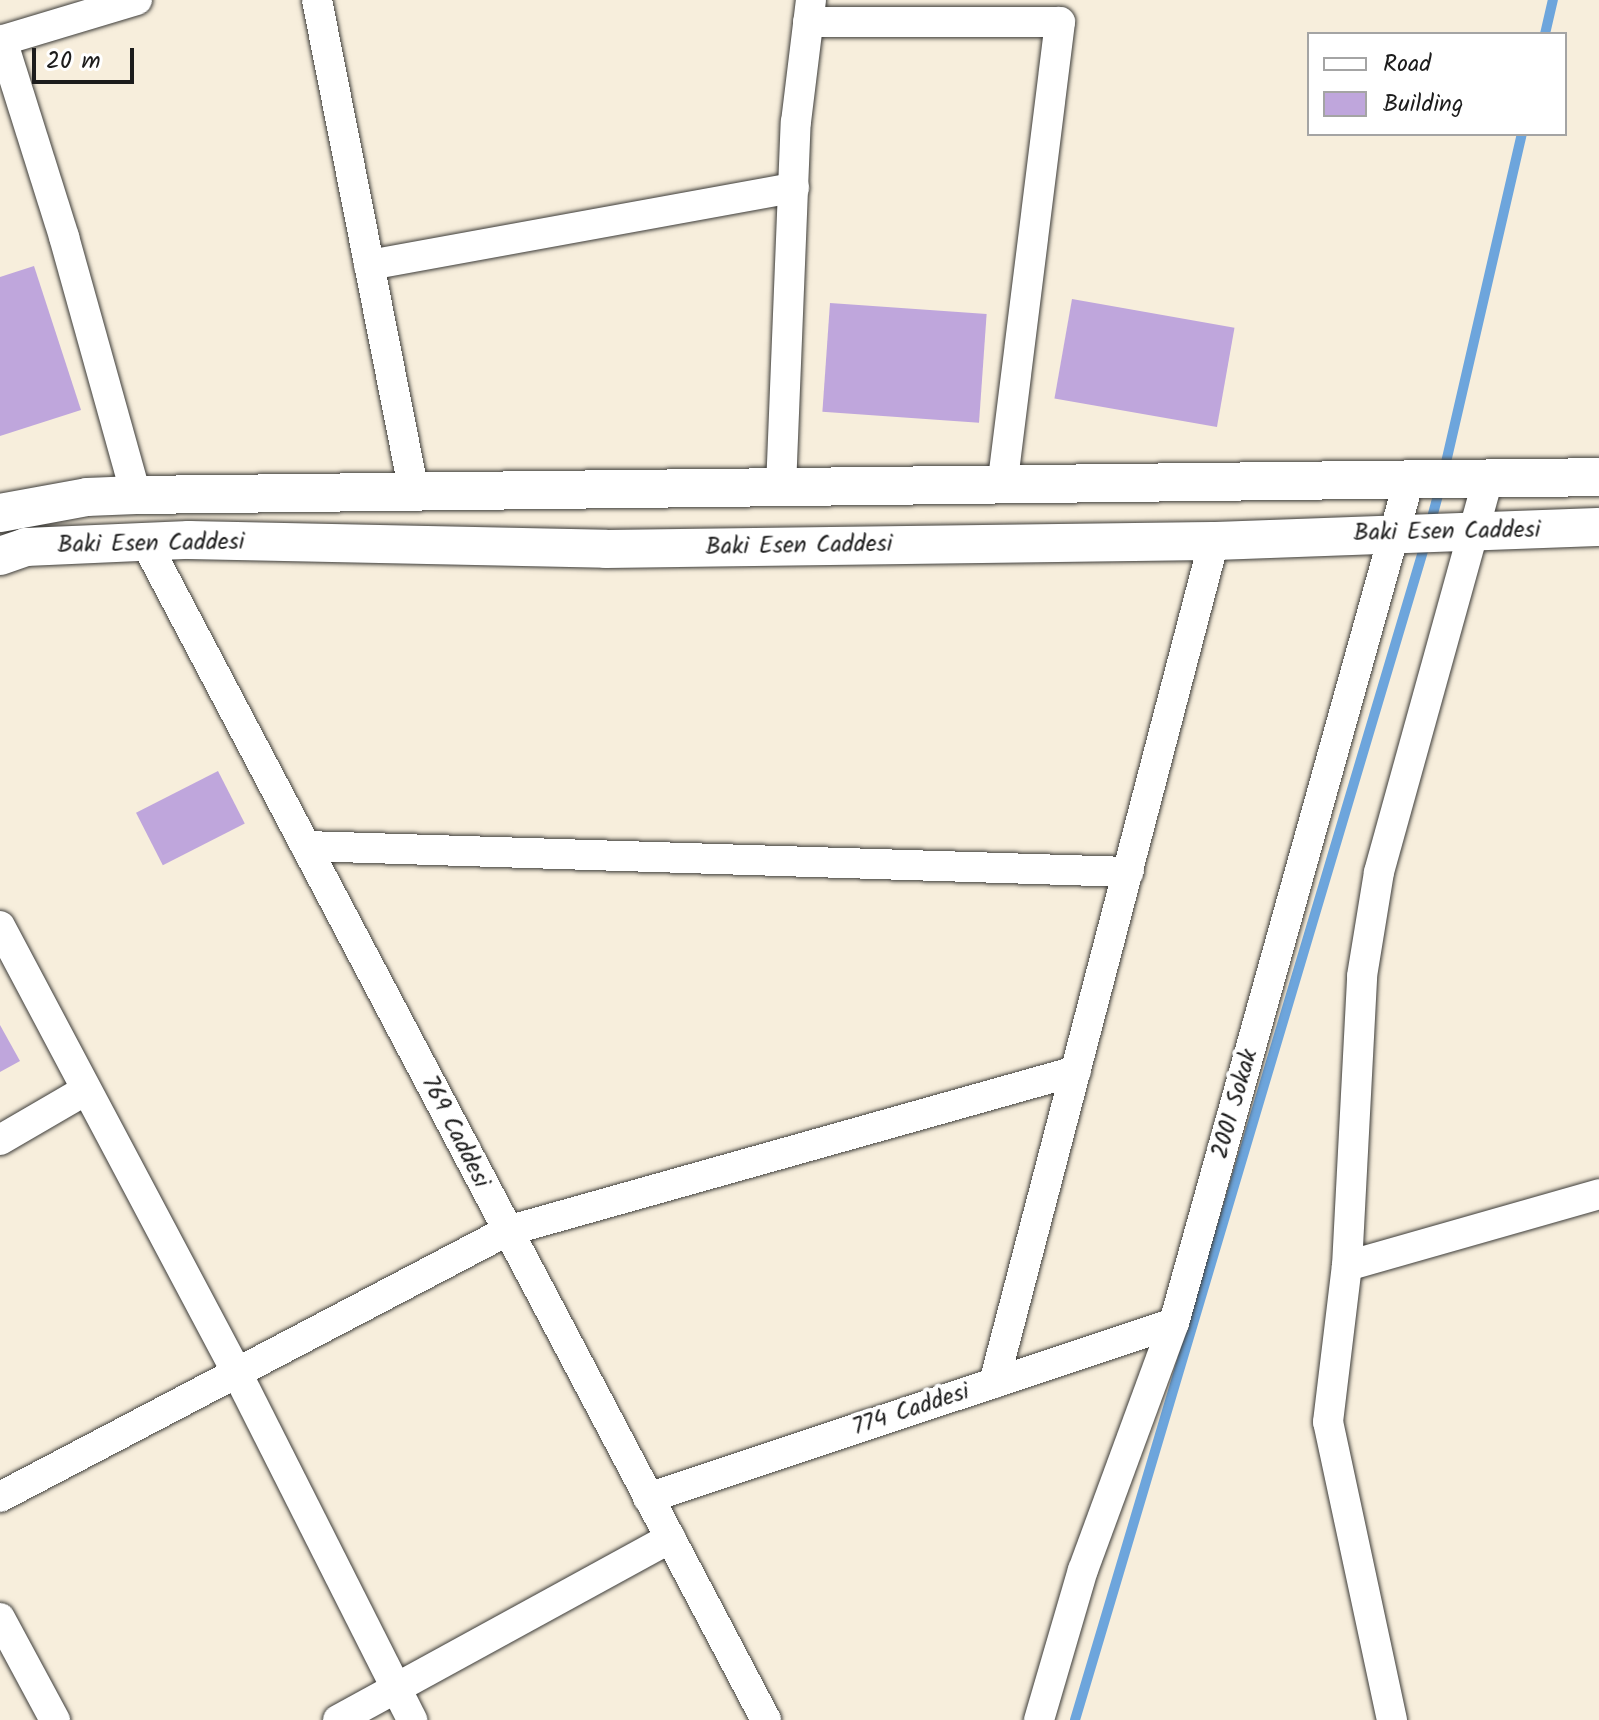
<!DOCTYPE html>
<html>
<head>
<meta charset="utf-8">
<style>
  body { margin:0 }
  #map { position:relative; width:1599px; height:1720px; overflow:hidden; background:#f7eedc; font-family:Kalam,sans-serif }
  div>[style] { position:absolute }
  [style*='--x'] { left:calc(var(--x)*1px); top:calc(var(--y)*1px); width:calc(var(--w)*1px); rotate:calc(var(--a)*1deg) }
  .stream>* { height:10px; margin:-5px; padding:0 5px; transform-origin:5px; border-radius:5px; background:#6da5dc }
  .building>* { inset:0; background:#bfa6dc; transform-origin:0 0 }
  .roads { filter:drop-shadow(0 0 2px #3d3c39) drop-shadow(0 0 2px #3d3c39) }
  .minor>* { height:30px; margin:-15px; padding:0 15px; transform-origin:15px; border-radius:15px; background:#fff }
  .tertiary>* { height:38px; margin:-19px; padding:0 19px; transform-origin:19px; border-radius:19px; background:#fff }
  span { translate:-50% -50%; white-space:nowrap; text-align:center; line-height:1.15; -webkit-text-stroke:8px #fff; paint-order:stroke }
  .street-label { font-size:24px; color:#1c1c1c }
  .legend { position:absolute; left:1307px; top:32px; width:260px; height:104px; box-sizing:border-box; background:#fff; border:2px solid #a4a4a4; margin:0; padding:10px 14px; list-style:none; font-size:24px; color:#1c1c1c }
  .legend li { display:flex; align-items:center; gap:16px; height:40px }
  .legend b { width:40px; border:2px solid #a4a4a4 }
  .scale { position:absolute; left:32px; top:48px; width:102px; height:36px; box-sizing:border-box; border:4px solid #1c1c1c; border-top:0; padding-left:10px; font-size:24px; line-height:28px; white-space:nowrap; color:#1c1c1c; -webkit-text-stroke:6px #fff; paint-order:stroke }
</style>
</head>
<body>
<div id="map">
  <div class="stream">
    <i style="--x:1545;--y:34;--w:35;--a:-77"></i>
    <i style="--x:1444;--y:471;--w:346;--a:-77"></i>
    <i style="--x:1430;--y:525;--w:39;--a:-75"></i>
    <i style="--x:1075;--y:1720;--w:1230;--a:-73.42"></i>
  </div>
  <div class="building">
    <i style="clip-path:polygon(34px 266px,81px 410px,0 436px,0 277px)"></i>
    <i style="left:1072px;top:299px;width:165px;height:101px;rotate:10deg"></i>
    <i style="left:830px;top:303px;width:157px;height:109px;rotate:4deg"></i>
    <i style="left:218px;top:771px;width:59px;height:92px;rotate:63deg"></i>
    <i style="clip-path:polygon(0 1025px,20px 1061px,0 1072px)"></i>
  </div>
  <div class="roads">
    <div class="minor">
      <i style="--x:317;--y:0;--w:501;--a:78.85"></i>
      <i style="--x:808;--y:22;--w:252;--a:0"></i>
      <i style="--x:1060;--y:22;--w:468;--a:97.1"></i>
      <i style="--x:2;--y:40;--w:207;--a:72.5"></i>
      <i style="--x:64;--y:237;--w:268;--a:74.4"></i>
      <i style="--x:0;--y:41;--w:143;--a:-16.7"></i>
      <i style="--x:369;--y:265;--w:432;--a:-10.3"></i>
      <i style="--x:781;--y:488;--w:366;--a:-87.7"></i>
      <i style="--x:796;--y:122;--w:123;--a:-83"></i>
      <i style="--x:146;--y:543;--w:1330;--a:62.22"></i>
      <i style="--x:306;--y:846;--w:823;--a:1.81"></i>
      <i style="--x:0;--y:926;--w:504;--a:62.06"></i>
      <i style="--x:236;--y:1371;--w:391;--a:63.2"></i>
      <i style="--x:0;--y:1140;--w:99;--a:-30.2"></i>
      <i style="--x:1347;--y:1266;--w:262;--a:-15.9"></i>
      <i style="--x:994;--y:1383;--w:870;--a:-75.36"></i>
      <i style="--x:0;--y:1497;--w:573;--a:-27.68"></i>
      <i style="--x:507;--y:1231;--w:591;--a:-15.71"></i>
      <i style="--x:648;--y:1498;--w:554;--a:-18.4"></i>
      <i style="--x:0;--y:1618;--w:116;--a:61.7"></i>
      <i style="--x:338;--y:1720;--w:379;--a:-28.7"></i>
      <i style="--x:1039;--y:1720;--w:156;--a:-73.7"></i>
      <i style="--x:1083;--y:1570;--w:263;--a:-69.8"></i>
      <i style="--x:1174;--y:1323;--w:875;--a:-74.42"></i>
      <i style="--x:1392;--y:1720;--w:305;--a:-102.1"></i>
      <i style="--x:1328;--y:1422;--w:157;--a:-83.1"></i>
      <i style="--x:1347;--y:1266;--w:290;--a:-87"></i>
      <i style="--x:1362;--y:976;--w:105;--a:-80.7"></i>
      <i style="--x:1379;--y:872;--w:408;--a:-74.5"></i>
    </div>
    <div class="tertiary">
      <i style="--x:0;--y:513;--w:88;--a:-10.4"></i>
      <i style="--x:87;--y:497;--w:49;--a:-2.3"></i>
      <i style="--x:136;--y:495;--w:1463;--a:-0.7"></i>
      <i style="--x:0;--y:556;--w:28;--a:-19"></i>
      <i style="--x:26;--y:547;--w:163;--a:-2.5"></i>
      <i style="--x:189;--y:540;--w:417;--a:1.2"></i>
      <i style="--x:606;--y:549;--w:608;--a:-0.75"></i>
      <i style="--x:1214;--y:541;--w:385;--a:-2.1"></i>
    </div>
  </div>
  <div class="street-label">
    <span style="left:1447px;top:532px;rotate:-1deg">Baki Esen Caddesi</span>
    <span style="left:151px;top:544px;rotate:-1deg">Baki Esen Caddesi</span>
    <span style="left:799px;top:546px;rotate:-1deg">Baki Esen Caddesi</span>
    <span style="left:1235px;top:1104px;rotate:-74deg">2001 Sokak</span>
    <span style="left:455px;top:1132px;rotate:63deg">769 Caddesi</span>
    <span style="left:911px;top:1410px;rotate:-18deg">774 Caddesi</span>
  </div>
  <ul class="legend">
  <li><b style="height:10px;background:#fff"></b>Road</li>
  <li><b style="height:22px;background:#bfa6dc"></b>Building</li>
  </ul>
  <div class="scale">20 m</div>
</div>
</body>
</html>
